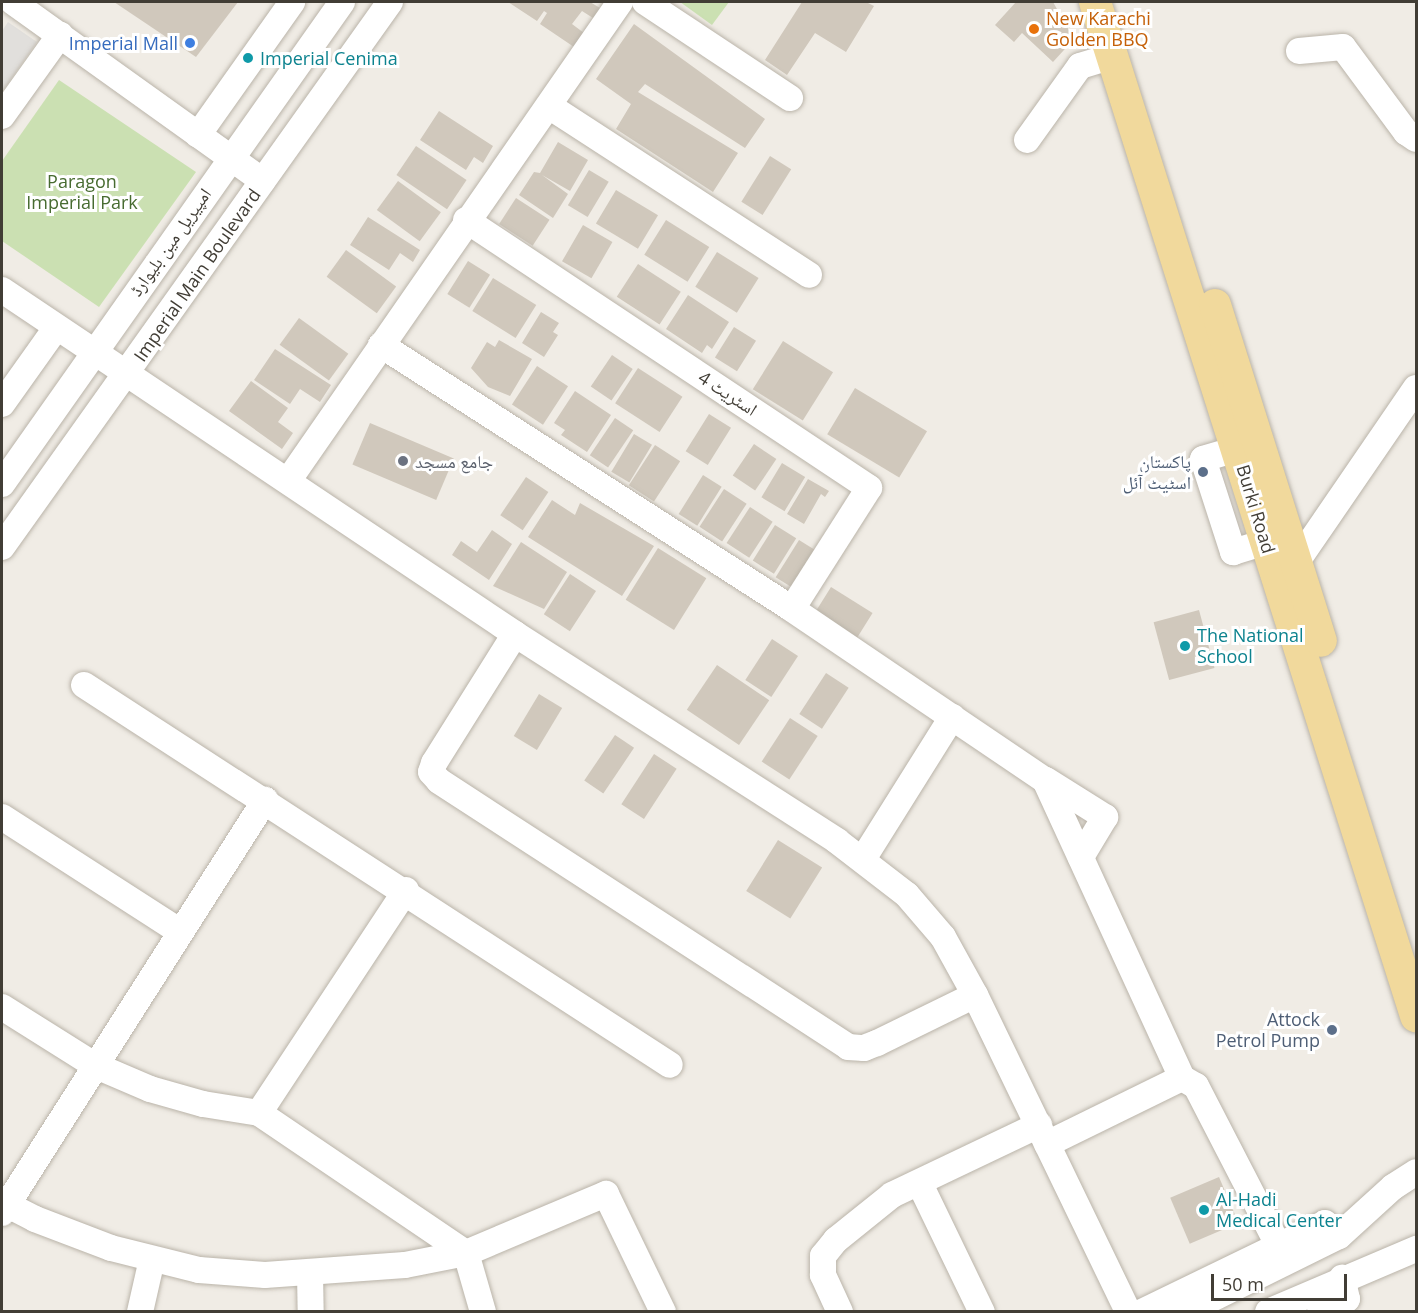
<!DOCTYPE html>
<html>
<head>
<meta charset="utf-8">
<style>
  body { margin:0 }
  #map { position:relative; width:1418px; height:1313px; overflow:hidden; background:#f0ece5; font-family:"Open Sans","Noto Naskh Arabic",sans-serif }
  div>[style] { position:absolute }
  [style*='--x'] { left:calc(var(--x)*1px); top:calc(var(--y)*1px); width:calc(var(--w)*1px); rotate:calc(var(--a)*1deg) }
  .green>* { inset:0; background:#cbe0b2 }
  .parking>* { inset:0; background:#e1dfdc }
  .building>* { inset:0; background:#d0c8bc; transform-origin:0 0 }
  .roads { filter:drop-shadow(0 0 2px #bab4a9) drop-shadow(0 0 2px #bab4a9) }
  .minor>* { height:26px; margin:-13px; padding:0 13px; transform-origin:13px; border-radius:13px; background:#fff }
  .major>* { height:32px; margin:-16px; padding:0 16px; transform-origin:16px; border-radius:16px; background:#f1d99c }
  .dots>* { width:16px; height:16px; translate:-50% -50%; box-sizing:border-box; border:3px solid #fff; border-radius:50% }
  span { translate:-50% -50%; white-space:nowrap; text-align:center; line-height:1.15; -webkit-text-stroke:6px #fff; paint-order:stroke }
  .food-label { font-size:18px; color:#c56008 }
  .left { translate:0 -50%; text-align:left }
  .shop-label { font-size:18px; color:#366cbe }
  .right { translate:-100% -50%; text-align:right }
  .culture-label { font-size:18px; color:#0d838f }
  .park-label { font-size:18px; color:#476b30 }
  .street-label { font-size:18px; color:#413d35 }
  .worship-label { font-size:18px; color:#5b616d }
  .service-label { font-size:18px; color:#4e5e75 }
  .frame { position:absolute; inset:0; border:3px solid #413d35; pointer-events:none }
  .scale { position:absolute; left:1211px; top:1274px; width:136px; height:27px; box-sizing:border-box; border:3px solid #413d35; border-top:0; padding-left:8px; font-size:18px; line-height:21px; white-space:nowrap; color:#413d35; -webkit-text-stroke:4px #fff; paint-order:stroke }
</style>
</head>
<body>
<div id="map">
  <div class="green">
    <i style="clip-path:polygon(680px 2px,729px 2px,712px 25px)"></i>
    <i style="clip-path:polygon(59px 80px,196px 172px,99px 307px,2px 241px,2px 161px)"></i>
  </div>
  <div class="parking">
    <i style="clip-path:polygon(8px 22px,37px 42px,2px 92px,2px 31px)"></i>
  </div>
  <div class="building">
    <i style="clip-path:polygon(114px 2px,238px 2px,196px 57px)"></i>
    <i style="clip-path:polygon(508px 2px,590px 2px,600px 8px,593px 18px,582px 11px,572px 24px,584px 33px,574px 47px,540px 24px,547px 13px,544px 11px,537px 21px)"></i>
    <i style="clip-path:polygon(802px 2px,866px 2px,874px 6px,846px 52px,815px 33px,787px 75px,765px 60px)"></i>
    <i style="clip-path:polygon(1016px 2px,1053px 2px,1074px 39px,1053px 62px,1022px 33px,1014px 42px,995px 25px)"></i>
    <i style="clip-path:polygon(634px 24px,765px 119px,745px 148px,645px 84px,638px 92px,738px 153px,713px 192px,616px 129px,631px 104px,596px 79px)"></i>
    <i style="clip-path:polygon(439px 111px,493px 146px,483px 163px,474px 157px,466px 170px,420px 140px)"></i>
    <i style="clip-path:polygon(558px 142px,588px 160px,570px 191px,542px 175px,568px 194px,553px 218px,519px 195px,534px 172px,540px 173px)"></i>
    <i style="left:416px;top:146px;width:61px;height:35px;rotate:34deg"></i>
    <i style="left:770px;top:156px;width:25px;height:54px;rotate:32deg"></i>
    <i style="left:589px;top:170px;width:23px;height:41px;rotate:31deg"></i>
    <i style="left:398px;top:181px;width:53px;height:36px;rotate:36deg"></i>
    <i style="left:616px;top:190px;width:49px;height:39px;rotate:31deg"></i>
    <i style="left:516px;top:198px;width:40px;height:31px;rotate:33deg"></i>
    <i style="clip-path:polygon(368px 217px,420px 250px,413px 262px,400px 253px,389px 270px,350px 245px)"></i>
    <i style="left:666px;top:220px;width:51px;height:41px;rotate:32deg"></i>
    <i style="left:583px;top:225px;width:34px;height:42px;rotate:30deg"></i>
    <i style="left:346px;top:250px;width:62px;height:33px;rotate:36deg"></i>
    <i style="left:717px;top:252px;width:49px;height:41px;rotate:32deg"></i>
    <i style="left:468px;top:261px;width:26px;height:39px;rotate:32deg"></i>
    <i style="left:638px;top:264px;width:51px;height:39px;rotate:33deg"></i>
    <i style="left:493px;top:278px;width:51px;height:39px;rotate:32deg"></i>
    <i style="clip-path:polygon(688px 295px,729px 322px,712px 349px,707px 345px,702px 353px,666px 329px)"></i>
    <i style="clip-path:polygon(541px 312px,559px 323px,553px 332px,558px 335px,544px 357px,522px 343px)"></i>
    <i style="left:299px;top:318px;width:61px;height:33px;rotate:36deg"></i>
    <i style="left:734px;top:327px;width:26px;height:36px;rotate:32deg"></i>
    <i style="clip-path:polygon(499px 340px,532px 359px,510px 396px,488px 387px,471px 368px,487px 342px,495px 347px)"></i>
    <i style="left:783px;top:341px;width:59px;height:57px;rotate:32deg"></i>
    <i style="clip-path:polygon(275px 349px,331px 385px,320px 402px,300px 389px,290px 404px,254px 380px)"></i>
    <i style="left:612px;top:355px;width:25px;height:38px;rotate:34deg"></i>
    <i style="left:537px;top:366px;width:37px;height:46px;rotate:33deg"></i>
    <i style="left:638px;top:368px;width:53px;height:42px;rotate:33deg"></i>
    <i style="clip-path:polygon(251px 381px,288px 408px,278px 422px,293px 433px,282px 449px,229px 411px)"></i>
    <i style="left:855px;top:388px;width:84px;height:54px;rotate:31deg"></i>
    <i style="clip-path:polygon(575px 391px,611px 415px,587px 452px,561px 435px,565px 430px,554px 423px)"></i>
    <i style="left:709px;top:414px;width:26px;height:44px;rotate:32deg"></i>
    <i style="left:615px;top:418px;width:22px;height:45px;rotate:34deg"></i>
    <i style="left:370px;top:423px;width:91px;height:45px;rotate:23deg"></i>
    <i style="left:634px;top:434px;width:21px;height:44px;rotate:31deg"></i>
    <i style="left:754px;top:444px;width:27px;height:38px;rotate:34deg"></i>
    <i style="left:655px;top:445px;width:30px;height:48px;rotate:33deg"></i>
    <i style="left:782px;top:463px;width:27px;height:40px;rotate:31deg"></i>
    <i style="left:703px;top:475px;width:22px;height:46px;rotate:32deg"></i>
    <i style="left:526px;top:477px;width:27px;height:46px;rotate:34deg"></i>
    <i style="clip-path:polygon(808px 479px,829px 491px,825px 497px,821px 494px,804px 524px,787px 514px)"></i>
    <i style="left:724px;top:489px;width:27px;height:45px;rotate:33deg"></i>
    <i style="clip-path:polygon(552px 500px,575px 515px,580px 503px,654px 546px,622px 596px,528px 537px)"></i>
    <i style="left:750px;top:507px;width:27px;height:43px;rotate:33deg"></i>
    <i style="left:775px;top:525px;width:25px;height:42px;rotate:32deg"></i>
    <i style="clip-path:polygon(492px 530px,512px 544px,489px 580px,452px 555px,461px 541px,477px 552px)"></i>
    <i style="left:799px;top:540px;width:26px;height:44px;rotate:32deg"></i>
    <i style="clip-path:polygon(521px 542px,567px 572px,544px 609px,493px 586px)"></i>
    <i style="left:658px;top:548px;width:57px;height:61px;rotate:32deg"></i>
    <i style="left:570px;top:574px;width:31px;height:48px;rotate:33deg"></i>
    <i style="left:831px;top:587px;width:49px;height:30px;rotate:32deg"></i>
    <i style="left:1199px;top:610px;width:60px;height:47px;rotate:75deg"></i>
    <i style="left:772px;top:639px;width:31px;height:49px;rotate:33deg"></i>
    <i style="left:717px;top:665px;width:63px;height:54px;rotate:34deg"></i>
    <i style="left:826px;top:673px;width:27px;height:49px;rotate:33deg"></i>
    <i style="left:539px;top:694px;width:27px;height:49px;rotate:31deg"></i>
    <i style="left:790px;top:718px;width:33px;height:52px;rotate:33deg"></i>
    <i style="left:615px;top:735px;width:23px;height:55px;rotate:34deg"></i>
    <i style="left:654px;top:754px;width:27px;height:60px;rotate:33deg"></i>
    <i style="left:778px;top:840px;width:52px;height:60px;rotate:32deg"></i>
    <i style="left:1219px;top:1177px;width:50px;height:53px;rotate:67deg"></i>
  </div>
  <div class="roads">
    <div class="minor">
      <i style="--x:13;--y:2;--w:307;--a:35.6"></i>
      <i style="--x:645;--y:2;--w:174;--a:33.5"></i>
      <i style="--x:1299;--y:51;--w:44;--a:-5.2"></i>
      <i style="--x:1343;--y:47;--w:106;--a:53.5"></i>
      <i style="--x:1406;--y:132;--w:12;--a:35"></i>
      <i style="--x:549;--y:106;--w:310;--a:33"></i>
      <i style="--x:2;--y:116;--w:100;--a:-54.4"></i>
      <i style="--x:198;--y:135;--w:163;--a:-54.7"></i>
      <i style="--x:1027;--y:140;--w:91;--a:-54.4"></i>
      <i style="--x:1080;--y:66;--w:34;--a:-17"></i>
      <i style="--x:466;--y:220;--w:484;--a:33.6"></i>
      <i style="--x:869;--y:488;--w:143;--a:122.5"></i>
      <i style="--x:2;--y:290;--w:618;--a:33.84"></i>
      <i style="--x:515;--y:634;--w:383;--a:32.7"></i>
      <i style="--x:837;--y:841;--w:88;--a:37.6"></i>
      <i style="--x:907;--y:895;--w:55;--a:49.4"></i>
      <i style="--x:943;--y:937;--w:66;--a:61.1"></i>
      <i style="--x:975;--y:995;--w:352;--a:64.2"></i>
      <i style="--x:381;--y:345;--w:488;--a:32.7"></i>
      <i style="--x:792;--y:609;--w:305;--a:34.1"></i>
      <i style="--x:1045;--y:780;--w:328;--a:65.3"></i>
      <i style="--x:1182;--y:1078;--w:16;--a:30"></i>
      <i style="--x:1196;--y:1086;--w:179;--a:62.7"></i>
      <i style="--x:2;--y:404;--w:93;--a:-54.6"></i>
      <i style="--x:1237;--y:449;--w:35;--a:164"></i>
      <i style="--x:1203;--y:459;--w:98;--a:72.1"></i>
      <i style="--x:1233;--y:552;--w:34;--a:-17"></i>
      <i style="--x:288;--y:481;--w:583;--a:-55.27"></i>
      <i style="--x:2;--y:484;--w:590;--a:-54.8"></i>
      <i style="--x:2;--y:547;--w:669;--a:-54.55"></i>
      <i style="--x:1296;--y:563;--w:212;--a:-55.6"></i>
      <i style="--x:515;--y:634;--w:152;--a:122.1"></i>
      <i style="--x:434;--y:763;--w:9;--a:108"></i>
      <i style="--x:431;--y:772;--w:12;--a:48"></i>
      <i style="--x:439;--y:781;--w:488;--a:33"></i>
      <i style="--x:848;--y:1047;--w:16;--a:4"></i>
      <i style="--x:864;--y:1048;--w:14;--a:-21"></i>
      <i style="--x:877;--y:1043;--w:109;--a:-26.1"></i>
      <i style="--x:84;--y:685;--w:698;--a:32.96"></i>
      <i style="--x:1046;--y:780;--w:70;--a:32.1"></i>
      <i style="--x:1105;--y:817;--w:47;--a:121"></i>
      <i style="--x:2;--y:817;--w:211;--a:32.8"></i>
      <i style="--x:863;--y:859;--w:168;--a:-57.9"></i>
      <i style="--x:2;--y:1007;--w:109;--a:32.2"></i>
      <i style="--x:94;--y:1065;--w:61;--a:23.2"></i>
      <i style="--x:150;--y:1089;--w:55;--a:15.8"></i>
      <i style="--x:203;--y:1104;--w:57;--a:9.1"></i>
      <i style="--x:259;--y:1113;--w:250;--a:34.1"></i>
      <i style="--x:466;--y:1253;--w:61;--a:73.9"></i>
      <i style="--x:259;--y:1113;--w:267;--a:-56.6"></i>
      <i style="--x:1047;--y:1144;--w:150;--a:-26.1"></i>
      <i style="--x:920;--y:1184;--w:142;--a:64.2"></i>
      <i style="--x:2;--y:1202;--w:37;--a:27"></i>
      <i style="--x:35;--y:1219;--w:81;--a:20.9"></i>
      <i style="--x:111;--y:1248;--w:91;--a:14"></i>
      <i style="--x:199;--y:1270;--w:66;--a:4.3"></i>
      <i style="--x:265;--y:1275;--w:140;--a:-4.1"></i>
      <i style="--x:405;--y:1265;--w:62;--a:-11.1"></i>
      <i style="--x:466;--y:1253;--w:152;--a:-22.9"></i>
      <i style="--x:606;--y:1194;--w:131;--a:64.2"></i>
      <i style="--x:2;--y:1213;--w:490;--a:-57.5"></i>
      <i style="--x:310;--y:1273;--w:39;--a:89"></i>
      <i style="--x:140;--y:1312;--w:54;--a:-77.2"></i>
      <i style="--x:840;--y:1312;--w:41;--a:-114.7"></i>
      <i style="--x:823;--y:1275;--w:19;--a:-90"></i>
      <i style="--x:823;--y:1256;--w:21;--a:-51"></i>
      <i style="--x:836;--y:1240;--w:72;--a:-38.8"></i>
      <i style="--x:892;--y:1195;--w:163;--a:-25.5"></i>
      <i style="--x:1142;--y:1312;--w:203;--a:-25.9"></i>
      <i style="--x:1325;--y:1223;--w:17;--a:66"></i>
      <i style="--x:1185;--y:1312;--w:172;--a:-26.3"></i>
      <i style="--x:1339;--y:1236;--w:73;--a:-42.2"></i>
      <i style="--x:1393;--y:1187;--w:27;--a:-33"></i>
      <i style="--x:1268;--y:1312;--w:161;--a:-23.1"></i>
      <i style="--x:1320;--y:1312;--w:30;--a:-26"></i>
      <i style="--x:1347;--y:1299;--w:22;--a:-103"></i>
    </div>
    <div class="major">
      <i style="--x:1095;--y:2;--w:1064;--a:72.43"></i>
      <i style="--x:1215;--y:305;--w:352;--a:72.5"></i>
    </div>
  </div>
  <div class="dots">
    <i style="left:1034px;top:29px;background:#e8710a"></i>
    <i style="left:190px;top:43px;background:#3f7fe0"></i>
    <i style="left:248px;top:58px;background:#0f9aa8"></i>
    <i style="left:403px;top:461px;background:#6b7280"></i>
    <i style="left:1203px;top:472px;background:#5c6f8a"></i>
    <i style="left:1185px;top:646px;background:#0f9aa8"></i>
    <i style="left:1332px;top:1030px;background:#5c6f8a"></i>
    <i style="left:1204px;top:1210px;background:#0f9aa8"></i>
  </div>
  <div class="food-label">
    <span class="left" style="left:1046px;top:29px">New Karachi<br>Golden BBQ</span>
  </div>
  <div class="shop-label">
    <span class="right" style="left:178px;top:43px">Imperial Mall</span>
  </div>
  <div class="culture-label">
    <span class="left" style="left:260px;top:58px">Imperial Cenima</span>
    <span class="left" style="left:1197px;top:646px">The National<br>School</span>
    <span class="left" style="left:1216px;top:1210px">Al-Hadi<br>Medical Center</span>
  </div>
  <div class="park-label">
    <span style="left:82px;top:192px">Paragon<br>Imperial Park</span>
  </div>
  <div class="street-label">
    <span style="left:170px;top:242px;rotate:-55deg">امپیریل مین بلیوارڈ</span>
    <span style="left:197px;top:275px;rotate:-55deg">Imperial Main Boulevard</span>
    <span style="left:728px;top:393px;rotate:33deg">اسٹریٹ 4</span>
    <span style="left:1256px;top:509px;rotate:73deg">Burki Road</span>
  </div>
  <div class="worship-label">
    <span class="left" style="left:415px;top:461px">جامع مسجد</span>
  </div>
  <div class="service-label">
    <span class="right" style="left:1191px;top:472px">پاکستان<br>اسٹیٹ آئل</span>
    <span class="right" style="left:1320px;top:1030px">Attock<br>Petrol Pump</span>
  </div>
  <div class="frame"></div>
  <div class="scale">50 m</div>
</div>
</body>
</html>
